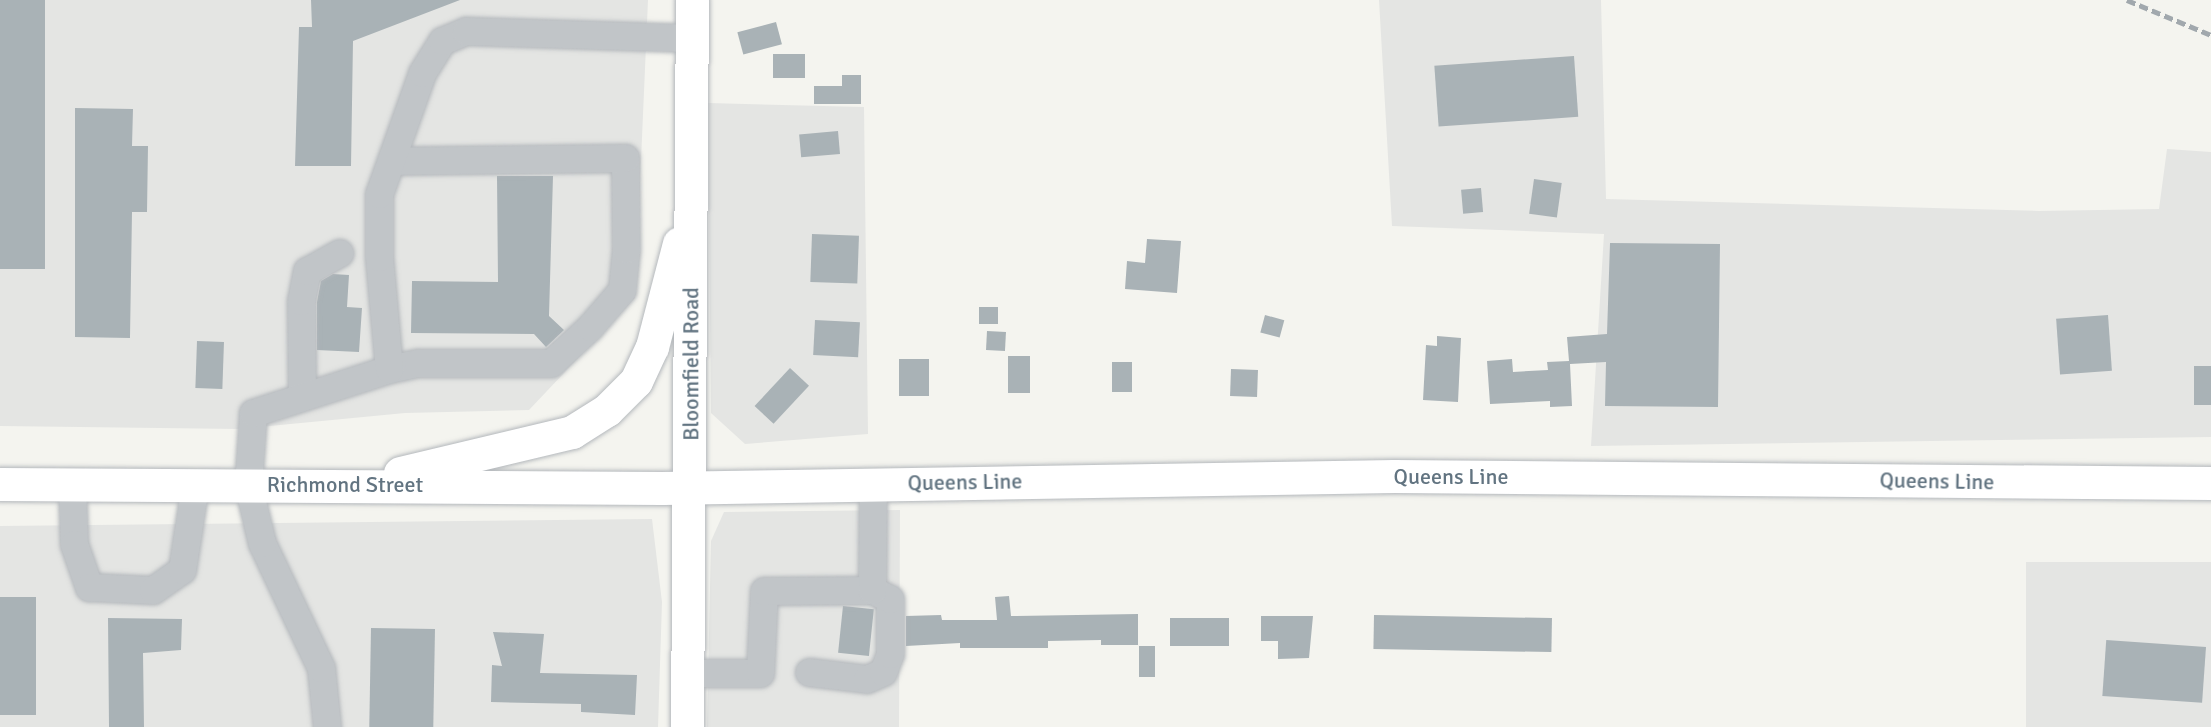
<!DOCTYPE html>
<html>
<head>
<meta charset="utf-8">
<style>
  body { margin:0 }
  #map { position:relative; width:2211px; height:727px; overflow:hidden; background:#f4f4ef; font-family:Signika,sans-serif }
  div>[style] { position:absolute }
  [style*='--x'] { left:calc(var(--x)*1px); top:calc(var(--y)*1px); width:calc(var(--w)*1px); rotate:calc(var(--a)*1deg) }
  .built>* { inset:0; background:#e4e5e3; transform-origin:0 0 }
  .building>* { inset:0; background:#a9b2b6; transform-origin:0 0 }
  .roads { filter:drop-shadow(0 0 2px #b4b8bc) drop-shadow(0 0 2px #b4b8bc) }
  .minor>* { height:27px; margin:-13.5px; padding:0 13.5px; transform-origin:13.5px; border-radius:13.5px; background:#c1c5c8 }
  .major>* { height:33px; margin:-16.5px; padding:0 16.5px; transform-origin:16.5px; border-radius:16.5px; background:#fff }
  .rail>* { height:4.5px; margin-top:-2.25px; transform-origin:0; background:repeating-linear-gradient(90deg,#a1a8ad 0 9px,transparent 0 13.5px) }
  span { translate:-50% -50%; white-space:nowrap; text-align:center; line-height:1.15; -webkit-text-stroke:6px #fff; paint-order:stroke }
  .street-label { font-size:22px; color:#627481 }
</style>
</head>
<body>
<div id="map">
  <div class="built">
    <i style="clip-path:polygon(0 0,648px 0,635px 298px,529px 410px,405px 413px,239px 429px,0 426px)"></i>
    <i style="clip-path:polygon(1379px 0,1601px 0,1606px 199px,2039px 211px,2159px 209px,2167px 149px,2211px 152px,2211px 437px,1591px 446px,1604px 234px,1392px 226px)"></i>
    <i style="clip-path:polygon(708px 103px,864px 107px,868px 434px,745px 444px,711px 413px)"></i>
    <i style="clip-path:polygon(900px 510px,899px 727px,707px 727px,711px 541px,724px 512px)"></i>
    <i style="clip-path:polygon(652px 519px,662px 602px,658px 727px,0 727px,0 526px)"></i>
    <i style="left:2211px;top:562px;width:165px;height:185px;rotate:90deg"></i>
  </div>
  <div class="building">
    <i style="left:0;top:0;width:45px;height:269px"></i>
    <i style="clip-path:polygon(311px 0,460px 0,353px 41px,351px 166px,295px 166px,299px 27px,312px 27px)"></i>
    <i style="left:776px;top:22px;width:23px;height:40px;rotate:75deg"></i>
    <i style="left:773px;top:54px;width:32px;height:24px"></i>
    <i style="left:1574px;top:56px;width:61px;height:140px;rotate:86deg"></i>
    <i style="clip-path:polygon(842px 75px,861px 75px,861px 104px,814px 104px,814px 86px,842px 86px)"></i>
    <i style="clip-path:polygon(75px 108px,133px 109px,132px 146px,148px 146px,147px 212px,132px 212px,130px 338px,75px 337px)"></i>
    <i style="left:838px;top:131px;width:23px;height:39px;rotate:85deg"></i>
    <i style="clip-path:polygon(497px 176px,553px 176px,549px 316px,564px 330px,546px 347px,534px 334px,411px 333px,412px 281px,498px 282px)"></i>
    <i style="left:1534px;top:179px;width:28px;height:35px;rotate:8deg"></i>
    <i style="left:1481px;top:188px;width:24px;height:20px;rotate:85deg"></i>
    <i style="left:812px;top:234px;width:47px;height:48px;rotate:2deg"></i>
    <i style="clip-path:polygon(1147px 239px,1181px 241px,1177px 293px,1125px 289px,1127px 261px,1145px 263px)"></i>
    <i style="clip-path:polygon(1610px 243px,1720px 244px,1718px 407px,1605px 406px,1606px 362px,1570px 364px,1572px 406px,1550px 407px,1550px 401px,1490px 404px,1487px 361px,1512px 359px,1513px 372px,1548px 370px,1547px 362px,1569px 361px,1567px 337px,1607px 334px)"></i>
    <i style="clip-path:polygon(333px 274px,349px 275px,347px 307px,362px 308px,359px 352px,317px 350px,317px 302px,321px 281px)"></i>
    <i style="left:979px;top:307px;width:19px;height:17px"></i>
    <i style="left:1265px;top:315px;width:20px;height:18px;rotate:15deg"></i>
    <i style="left:2108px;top:315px;width:56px;height:52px;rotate:86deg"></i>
    <i style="left:815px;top:320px;width:45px;height:35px;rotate:3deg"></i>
    <i style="left:987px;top:331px;width:19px;height:19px;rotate:3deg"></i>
    <i style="clip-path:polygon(1437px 336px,1461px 338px,1458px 402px,1423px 400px,1426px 345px,1437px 346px)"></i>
    <i style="left:197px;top:341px;width:27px;height:47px;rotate:2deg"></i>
    <i style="left:1008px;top:356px;width:22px;height:37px"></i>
    <i style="left:899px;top:359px;width:30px;height:37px"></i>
    <i style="left:1112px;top:362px;width:20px;height:30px"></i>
    <i style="left:2194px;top:366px;width:17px;height:39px"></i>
    <i style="left:790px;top:368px;width:26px;height:52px;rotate:43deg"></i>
    <i style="left:1231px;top:369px;width:27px;height:27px;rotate:2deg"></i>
    <i style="clip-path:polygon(1009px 596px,1011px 616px,1138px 614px,1138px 645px,1101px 645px,1101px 640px,1048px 641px,1048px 648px,960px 648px,960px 643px,906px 646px,906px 616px,941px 615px,942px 620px,997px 620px,995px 597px)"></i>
    <i style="left:36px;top:597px;width:118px;height:36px;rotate:90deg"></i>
    <i style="left:843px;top:606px;width:31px;height:47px;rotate:6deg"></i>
    <i style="left:1374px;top:615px;width:178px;height:34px;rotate:1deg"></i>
    <i style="clip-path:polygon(1261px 616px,1313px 616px,1309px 658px,1278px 659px,1278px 641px,1261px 641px)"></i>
    <i style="clip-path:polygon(108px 618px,182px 619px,181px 650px,143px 653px,144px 727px,109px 727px)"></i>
    <i style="left:1170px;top:618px;width:59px;height:28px"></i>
    <i style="left:371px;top:628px;width:64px;height:99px;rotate:1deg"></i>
    <i style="clip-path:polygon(493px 632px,544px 634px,540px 673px,637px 675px,635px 715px,581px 712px,581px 704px,491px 702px,492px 665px,502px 666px)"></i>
    <i style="left:1139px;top:646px;width:16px;height:31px"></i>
    <i style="left:2206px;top:647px;width:56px;height:100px;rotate:94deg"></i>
  </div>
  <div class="roads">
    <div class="minor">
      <i style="--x:389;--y:369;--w:30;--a:-12"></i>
      <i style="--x:418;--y:363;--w:133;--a:0"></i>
      <i style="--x:551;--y:363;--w:53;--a:-42.7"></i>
      <i style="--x:590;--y:327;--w:49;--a:-49.1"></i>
      <i style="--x:622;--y:290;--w:41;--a:-84.4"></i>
      <i style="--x:626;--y:249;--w:91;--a:-90.6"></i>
      <i style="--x:625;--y:158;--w:234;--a:179.3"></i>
      <i style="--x:302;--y:396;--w:95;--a:-90.6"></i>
      <i style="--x:301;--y:301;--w:31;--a:-79"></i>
      <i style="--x:307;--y:271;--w:37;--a:-29"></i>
      <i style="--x:72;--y:484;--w:60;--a:88.1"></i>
      <i style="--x:74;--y:544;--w:46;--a:70.8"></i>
      <i style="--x:89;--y:587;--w:64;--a:2.7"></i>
      <i style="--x:153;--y:590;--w:35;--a:-35"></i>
      <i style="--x:182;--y:570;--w:86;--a:-81.3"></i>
      <i style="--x:809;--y:672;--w:58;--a:6.9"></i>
      <i style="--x:867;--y:679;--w:17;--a:-24"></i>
      <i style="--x:883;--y:672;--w:19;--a:-69"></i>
      <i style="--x:890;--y:654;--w:55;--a:-90"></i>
      <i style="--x:890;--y:599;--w:20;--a:-153"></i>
      <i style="--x:688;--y:673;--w:72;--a:0"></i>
      <i style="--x:760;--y:673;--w:82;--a:-87.2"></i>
      <i style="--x:764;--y:591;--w:108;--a:-0.5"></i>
      <i style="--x:872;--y:590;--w:106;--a:-89.5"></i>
      <i style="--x:327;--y:727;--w:59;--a:-95.8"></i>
      <i style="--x:321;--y:668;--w:138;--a:-115.3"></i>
      <i style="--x:262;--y:543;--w:60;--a:-103.6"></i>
      <i style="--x:248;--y:485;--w:72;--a:-86"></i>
      <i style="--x:253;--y:413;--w:143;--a:-17.9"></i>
      <i style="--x:389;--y:369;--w:112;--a:-95.1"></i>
      <i style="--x:379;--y:257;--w:63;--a:-90"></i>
      <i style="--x:379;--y:194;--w:128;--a:-70.4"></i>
      <i style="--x:422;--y:73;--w:38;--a:-58"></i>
      <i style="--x:442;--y:41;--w:26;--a:-23"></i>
      <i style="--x:466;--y:31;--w:226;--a:1.8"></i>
    </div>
    <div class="major">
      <i style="--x:400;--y:473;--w:177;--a:-13.4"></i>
      <i style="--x:572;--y:432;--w:41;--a:-32.2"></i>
      <i style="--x:607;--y:410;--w:41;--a:-45"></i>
      <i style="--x:636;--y:381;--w:38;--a:-65"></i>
      <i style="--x:652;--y:347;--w:107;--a:-75.4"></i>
      <i style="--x:0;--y:484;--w:662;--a:0.35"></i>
      <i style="--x:662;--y:488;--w:732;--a:-0.94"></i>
      <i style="--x:1394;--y:476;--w:817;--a:0.49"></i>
      <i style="--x:687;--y:727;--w:727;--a:-89.61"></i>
    </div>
  </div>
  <div class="rail">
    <i style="--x:2127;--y:0;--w:91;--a:22.6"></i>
  </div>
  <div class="street-label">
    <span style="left:691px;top:364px;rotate:-90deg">Bloomfield Road</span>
    <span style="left:1451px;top:477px">Queens Line</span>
    <span style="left:1937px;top:481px;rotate:1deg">Queens Line</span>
    <span style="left:965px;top:482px;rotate:-1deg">Queens Line</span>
    <span style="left:345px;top:485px">Richmond Street</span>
  </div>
</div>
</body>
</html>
